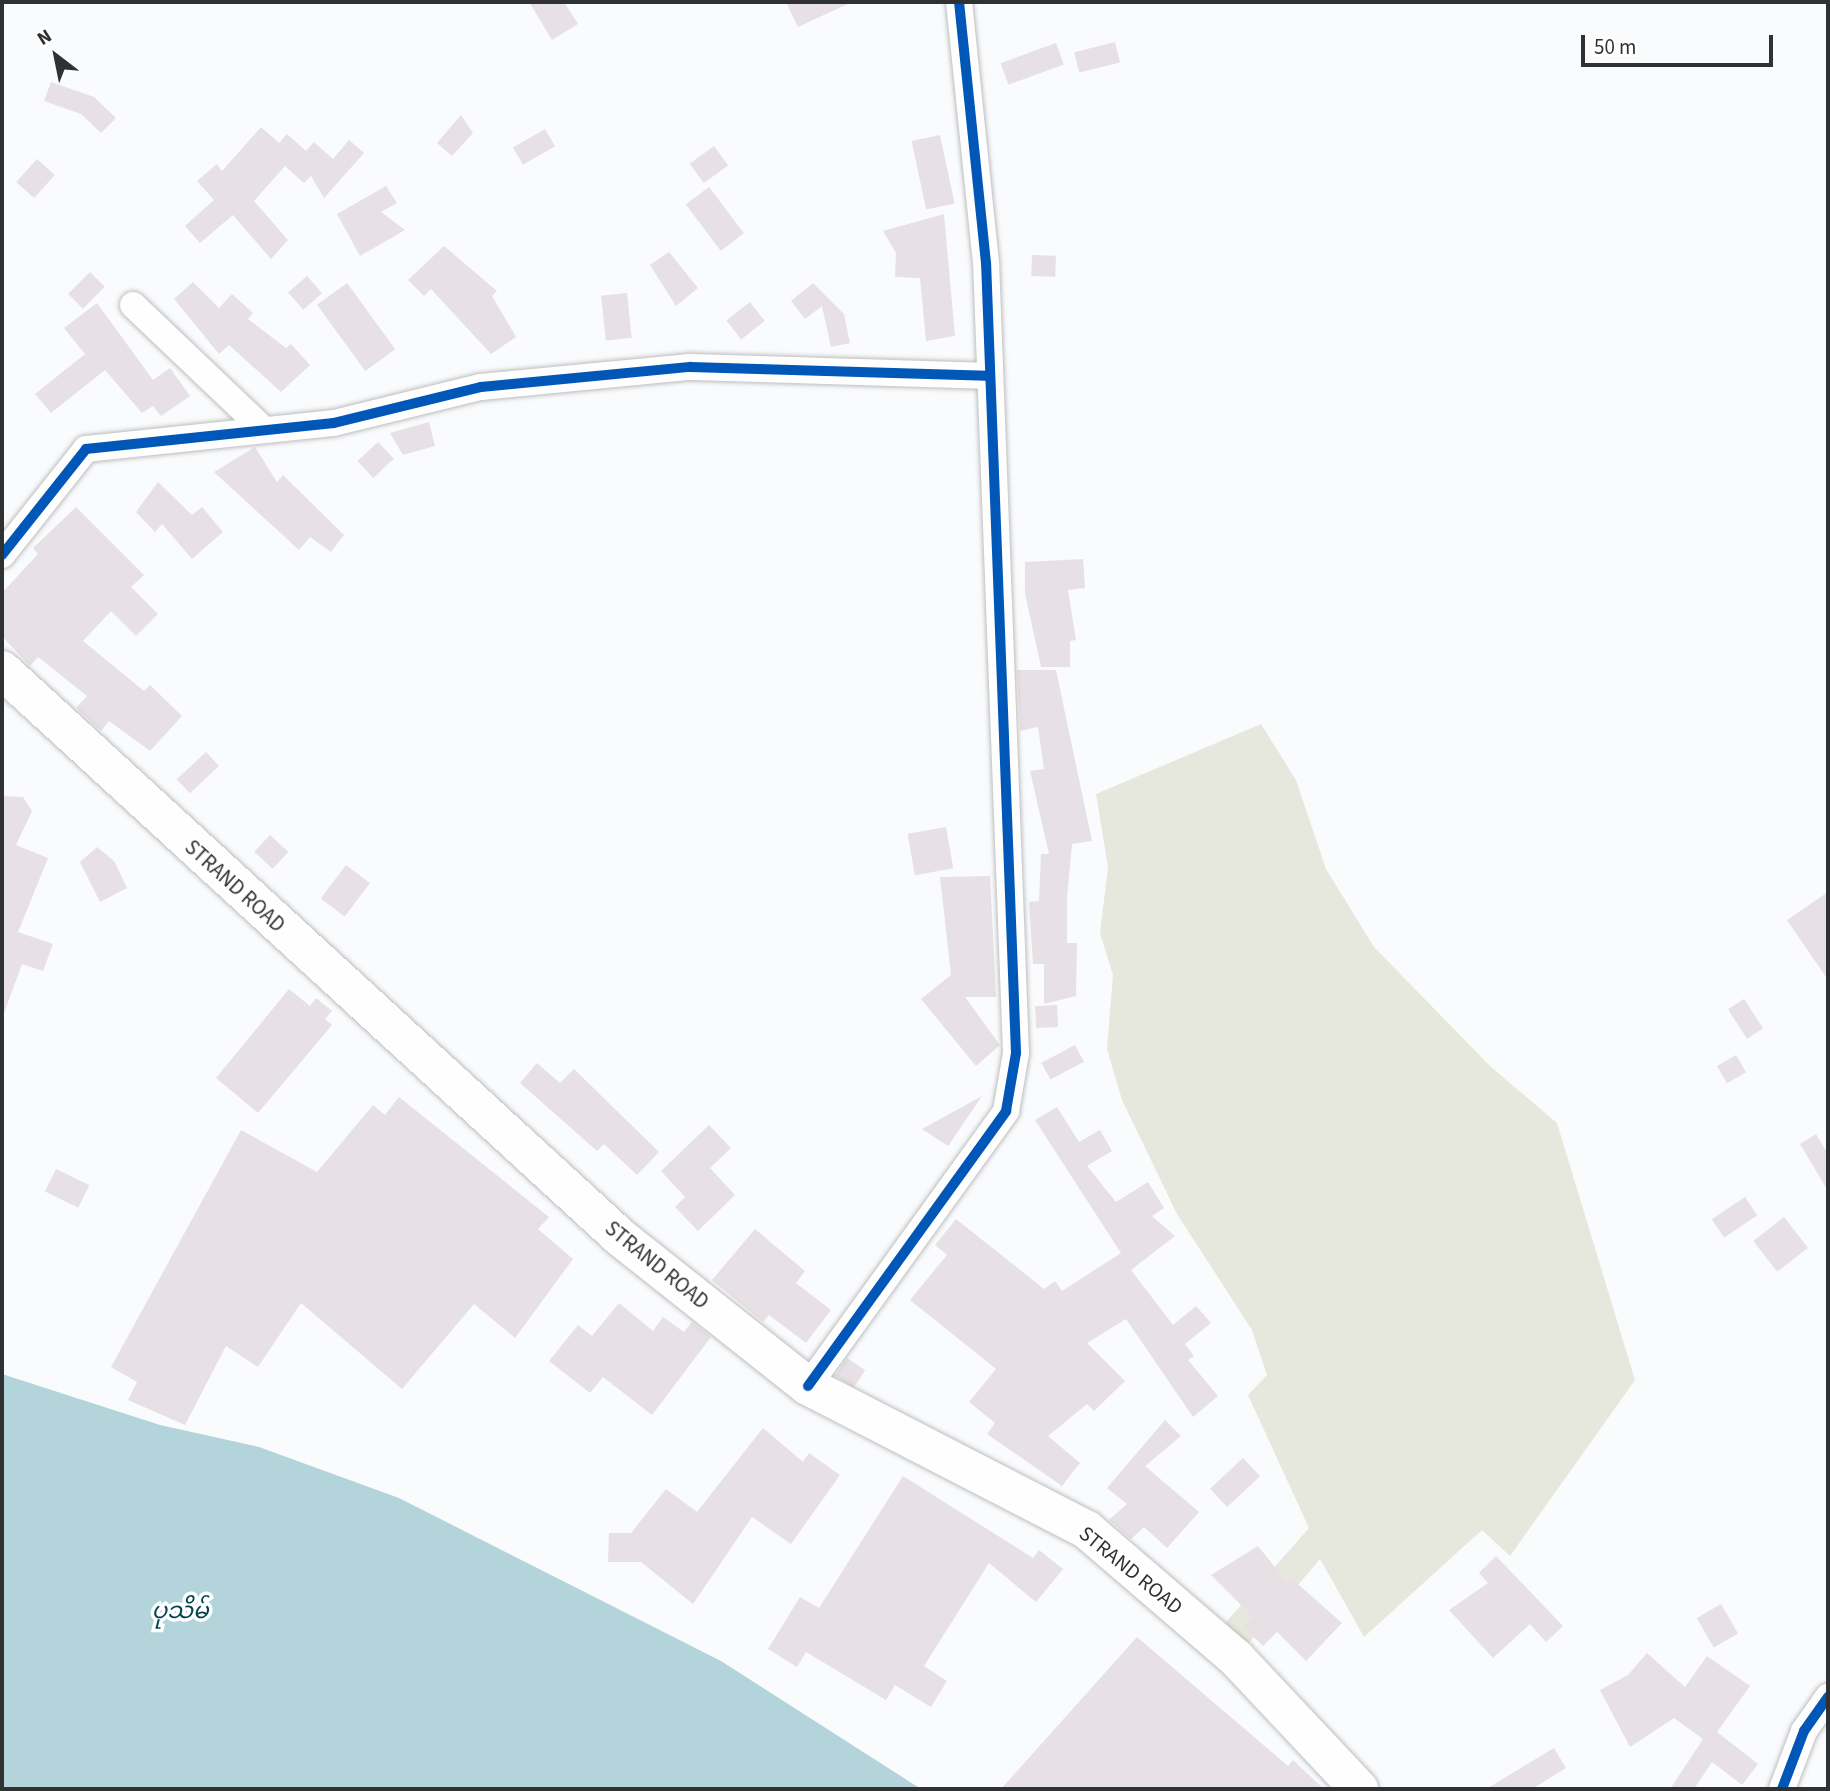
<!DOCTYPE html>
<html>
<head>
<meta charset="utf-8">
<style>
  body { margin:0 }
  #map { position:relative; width:1830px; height:1791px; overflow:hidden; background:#fafbfd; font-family:"Source Sans 3","Noto Sans Myanmar",sans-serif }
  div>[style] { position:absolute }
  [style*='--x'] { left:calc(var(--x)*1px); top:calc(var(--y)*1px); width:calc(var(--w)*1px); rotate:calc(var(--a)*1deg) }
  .green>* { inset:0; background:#e6e8dd }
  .water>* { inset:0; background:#b4d4dc }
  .building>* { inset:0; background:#e7e0e4; transform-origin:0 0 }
  .roads { filter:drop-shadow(0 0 2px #bebebf) drop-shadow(0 0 2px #bebebf) }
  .street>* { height:26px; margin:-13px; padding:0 13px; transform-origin:13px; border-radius:13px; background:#fefeff }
  .secondary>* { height:38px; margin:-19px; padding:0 19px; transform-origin:19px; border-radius:19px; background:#fefeff }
  .cycleway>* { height:10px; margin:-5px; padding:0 5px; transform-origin:5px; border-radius:5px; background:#0057b8 }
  span { translate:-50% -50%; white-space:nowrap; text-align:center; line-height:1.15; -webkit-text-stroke:7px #fff; paint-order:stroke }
  .street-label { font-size:21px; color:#303132 }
  .water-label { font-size:23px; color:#004652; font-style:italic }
  .frame { position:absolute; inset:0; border:4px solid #303132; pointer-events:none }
  .north { position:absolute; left:21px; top:21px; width:70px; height:70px; -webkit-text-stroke:5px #fff; paint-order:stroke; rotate:328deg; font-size:19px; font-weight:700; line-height:28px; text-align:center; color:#303132 }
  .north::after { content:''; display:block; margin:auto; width:24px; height:32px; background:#303132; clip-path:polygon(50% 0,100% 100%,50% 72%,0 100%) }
  .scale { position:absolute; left:1581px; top:35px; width:192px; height:32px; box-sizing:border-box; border:4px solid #303132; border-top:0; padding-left:9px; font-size:21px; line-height:24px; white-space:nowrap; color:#303132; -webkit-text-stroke:5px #fff; paint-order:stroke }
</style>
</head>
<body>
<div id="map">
  <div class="green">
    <i style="clip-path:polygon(1261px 724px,1296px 780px,1326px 869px,1374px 947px,1491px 1067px,1557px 1123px,1635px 1380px,1510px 1556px,1482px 1530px,1364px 1637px,1320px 1559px,1236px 1658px,1212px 1638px,1309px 1528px,1248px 1395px,1267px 1375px,1252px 1330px,1177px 1214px,1122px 1100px,1107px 1049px,1113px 975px,1100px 933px,1108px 867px,1096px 794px)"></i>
  </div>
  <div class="water">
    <i style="clip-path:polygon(2px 1374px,160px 1425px,259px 1447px,399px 1498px,721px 1661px,921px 1789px,2px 1789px)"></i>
  </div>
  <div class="building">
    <i style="clip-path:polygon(529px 2px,564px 2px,578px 24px,552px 40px)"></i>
    <i style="clip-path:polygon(786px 2px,852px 2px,798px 27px)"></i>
    <i style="left:1115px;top:42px;width:21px;height:42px;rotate:76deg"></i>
    <i style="left:1056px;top:43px;width:23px;height:59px;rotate:70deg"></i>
    <i style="clip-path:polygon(51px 82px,94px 97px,116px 118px,101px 133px,81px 114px,44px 101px)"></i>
    <i style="clip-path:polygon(461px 115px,473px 133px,452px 156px,437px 143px)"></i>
    <i style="clip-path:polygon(261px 127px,279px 143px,287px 134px,306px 151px,314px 142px,333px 159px,349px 140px,364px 153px,324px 198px,311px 176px,304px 183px,285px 166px,254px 201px,288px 240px,271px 259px,233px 215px,200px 243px,185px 226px,214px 200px,197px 181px,217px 164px,222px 171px)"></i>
    <i style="left:545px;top:129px;width:20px;height:37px;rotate:60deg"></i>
    <i style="left:940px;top:135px;width:70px;height:29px;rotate:78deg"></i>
    <i style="left:714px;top:146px;width:24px;height:30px;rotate:54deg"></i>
    <i style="left:37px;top:159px;width:24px;height:31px;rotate:42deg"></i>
    <i style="clip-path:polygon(386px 186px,397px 203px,381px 212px,405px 230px,360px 256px,337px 214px)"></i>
    <i style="left:709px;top:187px;width:58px;height:29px;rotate:53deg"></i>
    <i style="clip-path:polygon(944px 214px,955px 336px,926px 341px,920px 278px,895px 277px,896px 253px,883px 231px)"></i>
    <i style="clip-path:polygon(444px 246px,497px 291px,492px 296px,516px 337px,491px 354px,431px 289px,424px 296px,408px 280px)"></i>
    <i style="clip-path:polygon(669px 252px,698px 288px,676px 306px,650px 265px)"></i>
    <i style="left:1032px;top:255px;width:24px;height:21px;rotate:2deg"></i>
    <i style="left:90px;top:272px;width:21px;height:31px;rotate:45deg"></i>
    <i style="left:307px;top:276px;width:23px;height:25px;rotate:49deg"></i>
    <i style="clip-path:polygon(193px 282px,219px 308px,232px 294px,253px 313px,248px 319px,286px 348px,291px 344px,310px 365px,281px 392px,229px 345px,219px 354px,174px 299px)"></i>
    <i style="left:347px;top:283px;width:82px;height:37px;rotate:54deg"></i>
    <i style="clip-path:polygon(813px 283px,844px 314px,850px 343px,831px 347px,822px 306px,805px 319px,791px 301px)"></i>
    <i style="left:627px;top:293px;width:45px;height:26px;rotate:84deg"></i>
    <i style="left:750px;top:302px;width:24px;height:30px;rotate:52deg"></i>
    <i style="clip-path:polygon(97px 303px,153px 380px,170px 368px,190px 396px,161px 416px,153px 406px,142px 413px,105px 370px,51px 413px,35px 394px,85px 354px,64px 328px)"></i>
    <i style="clip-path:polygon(429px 422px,435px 446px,403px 455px,390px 433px)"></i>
    <i style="left:378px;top:442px;width:23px;height:28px;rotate:47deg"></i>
    <i style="clip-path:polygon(255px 447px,277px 482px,283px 475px,344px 535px,331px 552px,310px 537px,299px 550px,214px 472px)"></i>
    <i style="clip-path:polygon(158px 482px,192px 515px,202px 507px,223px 532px,192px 559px,162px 524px,155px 532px,136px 512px)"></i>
    <i style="clip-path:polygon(76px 507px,144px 575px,131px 587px,158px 614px,136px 636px,111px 611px,83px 641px,144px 691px,150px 685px,182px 716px,150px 751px,109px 721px,101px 731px,76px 708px,87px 696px,38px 657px,30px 666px,2px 636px,2px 593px,38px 554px,33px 548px)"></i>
    <i style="clip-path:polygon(1083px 559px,1085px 588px,1068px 590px,1076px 640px,1070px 641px,1070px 667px,1041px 667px,1025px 593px,1025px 562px)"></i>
    <i style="clip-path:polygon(1017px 670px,1056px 670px,1092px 841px,1072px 844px,1067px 897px,1067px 943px,1077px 943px,1076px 996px,1044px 1004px,1044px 964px,1033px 964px,1029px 902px,1039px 901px,1041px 854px,1049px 854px,1030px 771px,1044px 769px,1038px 727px,1020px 731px)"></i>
    <i style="left:206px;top:752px;width:19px;height:40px;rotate:47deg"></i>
    <i style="clip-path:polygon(2px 796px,23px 797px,32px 811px,16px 845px,48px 858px,18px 932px,53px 944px,43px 971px,22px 964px,4px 1013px)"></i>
    <i style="left:946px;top:827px;width:42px;height:39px;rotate:80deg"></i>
    <i style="left:270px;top:835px;width:25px;height:23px;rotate:43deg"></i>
    <i style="clip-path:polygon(97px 847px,114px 861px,127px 888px,100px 902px,80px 862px)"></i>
    <i style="left:346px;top:865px;width:30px;height:42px;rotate:37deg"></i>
    <i style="clip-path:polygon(990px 876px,996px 997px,965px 997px,1000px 1045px,976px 1066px,921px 999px,951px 975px,940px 877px)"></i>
    <i style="clip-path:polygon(1828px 892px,1828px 980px,1787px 920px)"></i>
    <i style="clip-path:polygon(289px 989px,310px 1006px,316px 998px,332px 1011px,325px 1019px,332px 1025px,258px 1113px,216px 1078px)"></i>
    <i style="left:1744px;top:999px;width:35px;height:19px;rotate:57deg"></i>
    <i style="left:1057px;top:1005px;width:22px;height:22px;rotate:87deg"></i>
    <i style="left:1075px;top:1045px;width:19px;height:38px;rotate:62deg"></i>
    <i style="left:1736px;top:1055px;width:20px;height:22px;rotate:60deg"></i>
    <i style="clip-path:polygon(537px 1063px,560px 1083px,574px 1069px,659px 1152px,637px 1175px,604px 1144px,597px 1151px,520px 1083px)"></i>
    <i style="clip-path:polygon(982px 1096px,948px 1146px,922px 1129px)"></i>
    <i style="clip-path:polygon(399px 1097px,549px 1217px,538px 1229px,573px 1259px,515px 1338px,474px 1304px,402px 1389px,301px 1303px,258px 1367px,226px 1346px,185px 1425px,128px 1400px,137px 1382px,111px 1367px,241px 1130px,317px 1172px,373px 1105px,385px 1115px)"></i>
    <i style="clip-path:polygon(1057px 1107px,1079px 1142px,1100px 1130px,1112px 1151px,1087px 1166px,1116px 1202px,1148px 1182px,1164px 1208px,1152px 1216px,1175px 1236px,1131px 1270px,1173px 1325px,1196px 1306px,1211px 1323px,1185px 1344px,1194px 1356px,1188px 1360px,1218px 1396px,1193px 1417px,1126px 1319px,1087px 1343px,1125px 1381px,1094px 1411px,1087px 1404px,1048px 1436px,1080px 1463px,1062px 1486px,987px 1434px,995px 1423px,969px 1402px,996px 1369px,910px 1300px,947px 1255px,935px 1245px,956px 1219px,1044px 1289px,1055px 1281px,1062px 1291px,1121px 1253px,1035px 1120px)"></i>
    <i style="clip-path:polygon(709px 1125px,731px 1148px,710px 1168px,735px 1195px,698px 1231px,675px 1207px,685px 1197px,661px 1171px)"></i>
    <i style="clip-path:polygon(1816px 1134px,1828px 1154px,1828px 1191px,1800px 1144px)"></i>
    <i style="left:56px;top:1169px;width:37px;height:25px;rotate:26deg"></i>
    <i style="left:1745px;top:1197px;width:22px;height:40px;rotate:56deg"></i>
    <i style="left:1784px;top:1217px;width:39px;height:39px;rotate:52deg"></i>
    <i style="clip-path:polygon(755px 1229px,805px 1271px,796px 1283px,831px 1310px,806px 1343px,769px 1315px,763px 1322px,712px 1280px)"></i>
    <i style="clip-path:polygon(619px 1303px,653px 1331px,663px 1317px,684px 1332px,692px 1322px,711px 1337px,652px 1415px,603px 1377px,590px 1393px,549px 1361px,578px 1325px,592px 1336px)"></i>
    <i style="left:847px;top:1358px;width:22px;height:21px;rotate:34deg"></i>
    <i style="clip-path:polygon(1165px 1420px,1181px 1436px,1145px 1466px,1199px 1512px,1167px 1548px,1144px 1527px,1131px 1539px,1109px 1520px,1127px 1504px,1107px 1488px)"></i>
    <i style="clip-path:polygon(763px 1428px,803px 1462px,809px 1453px,840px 1475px,791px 1544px,752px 1517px,693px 1604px,641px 1562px,608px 1562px,609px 1533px,631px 1533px,666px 1489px,697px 1512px)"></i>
    <i style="left:1243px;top:1458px;width:25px;height:45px;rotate:47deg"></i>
    <i style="clip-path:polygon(903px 1476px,1033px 1558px,1039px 1550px,1063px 1569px,1036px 1602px,989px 1563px,924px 1666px,947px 1681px,931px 1707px,895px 1685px,886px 1700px,806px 1652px,797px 1667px,768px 1649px,800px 1597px,819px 1608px)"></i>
    <i style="clip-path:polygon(1258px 1546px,1287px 1582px,1291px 1578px,1342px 1623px,1306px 1661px,1277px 1632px,1263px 1646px,1243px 1627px,1253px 1617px,1211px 1575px)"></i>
    <i style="clip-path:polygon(1496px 1556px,1563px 1626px,1546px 1642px,1530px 1624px,1493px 1658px,1449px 1610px,1488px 1583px,1479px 1573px)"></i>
    <i style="left:1721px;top:1604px;width:34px;height:28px;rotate:60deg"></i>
    <i style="clip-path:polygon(1137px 1637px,1288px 1766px,1293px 1760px,1324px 1789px,1001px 1789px)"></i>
    <i style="clip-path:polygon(1647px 1653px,1685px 1687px,1707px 1656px,1750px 1686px,1717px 1732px,1758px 1764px,1742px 1785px,1712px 1762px,1694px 1789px,1670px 1789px,1703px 1739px,1674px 1718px,1630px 1747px,1600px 1690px,1628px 1675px)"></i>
    <i style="clip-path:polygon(1554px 1748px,1566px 1768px,1532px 1789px,1486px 1789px)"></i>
  </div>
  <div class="roads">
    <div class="street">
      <i style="--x:133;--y:305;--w:180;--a:43.6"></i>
      <i style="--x:2;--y:555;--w:135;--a:-51.6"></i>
      <i style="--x:86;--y:449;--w:249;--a:-6"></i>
      <i style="--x:334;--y:423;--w:151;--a:-13.8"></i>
      <i style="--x:481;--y:387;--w:210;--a:-5.5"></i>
      <i style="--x:690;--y:367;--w:297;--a:1.7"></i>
      <i style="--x:808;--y:1386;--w:339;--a:-54.2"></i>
      <i style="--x:1006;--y:1111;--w:59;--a:-80.2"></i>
      <i style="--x:1016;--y:1053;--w:791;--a:-92.17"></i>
      <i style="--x:986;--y:263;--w:262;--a:-95.9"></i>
      <i style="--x:1782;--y:1789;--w:62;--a:-69.2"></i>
      <i style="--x:1804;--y:1731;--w:42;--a:-54.8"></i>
    </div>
    <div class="secondary">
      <i style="--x:2;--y:670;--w:840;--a:42.54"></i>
      <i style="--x:621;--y:1238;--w:238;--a:38.4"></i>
      <i style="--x:808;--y:1386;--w:314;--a:27.3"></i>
      <i style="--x:1087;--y:1530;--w:196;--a:40.7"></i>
      <i style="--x:1236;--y:1658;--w:180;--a:46.8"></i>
    </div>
  </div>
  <div class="cycleway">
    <i style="--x:2;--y:555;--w:135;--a:-51.6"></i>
    <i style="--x:86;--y:449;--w:249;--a:-6"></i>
    <i style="--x:334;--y:423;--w:151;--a:-13.8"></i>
    <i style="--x:481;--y:387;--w:210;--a:-5.5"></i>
    <i style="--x:690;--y:367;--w:297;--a:1.7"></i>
    <i style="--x:808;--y:1386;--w:339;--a:-54.2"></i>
    <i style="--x:1006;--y:1111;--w:59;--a:-80.2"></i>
    <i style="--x:1016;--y:1053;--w:791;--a:-92.17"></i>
    <i style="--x:986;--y:263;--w:262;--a:-95.9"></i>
    <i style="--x:1782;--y:1789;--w:62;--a:-69.2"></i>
    <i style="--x:1804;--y:1731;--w:42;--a:-54.8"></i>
  </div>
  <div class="street-label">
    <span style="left:235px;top:886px;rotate:42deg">STRAND ROAD</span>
    <span style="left:657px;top:1265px;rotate:39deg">STRAND ROAD</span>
    <span style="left:1131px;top:1570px;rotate:39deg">STRAND ROAD</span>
  </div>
  <div class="water-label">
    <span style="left:180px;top:1611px">ပုသိမ်</span>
  </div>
  <div class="frame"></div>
  <div class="north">N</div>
  <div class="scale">50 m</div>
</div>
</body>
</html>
